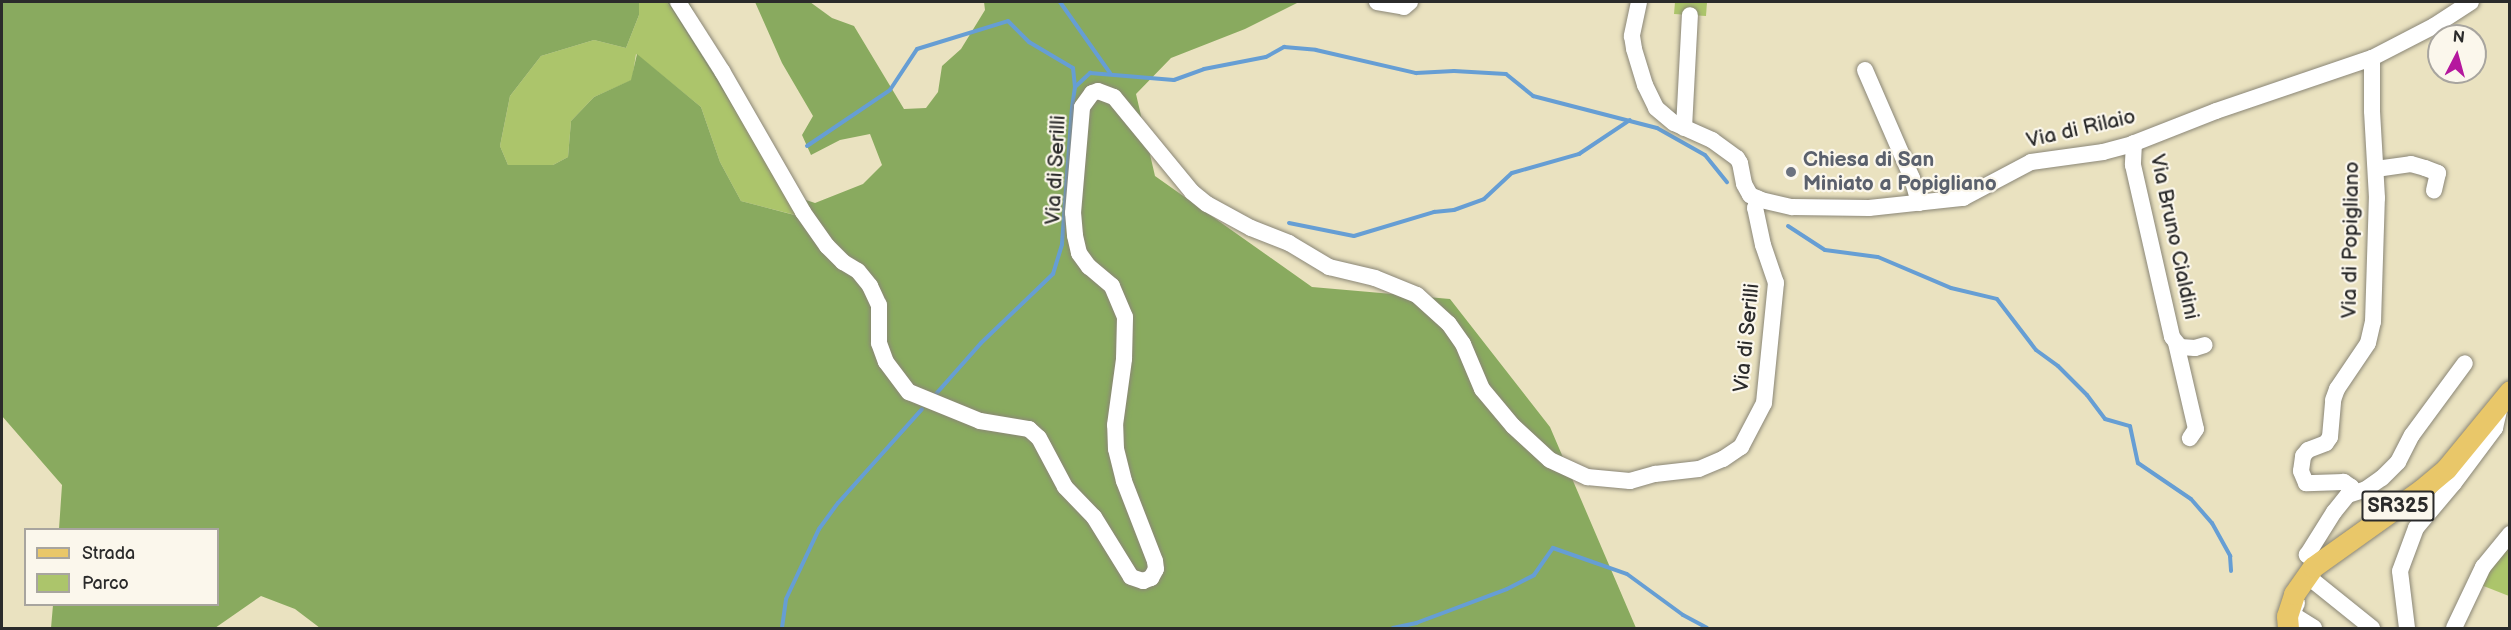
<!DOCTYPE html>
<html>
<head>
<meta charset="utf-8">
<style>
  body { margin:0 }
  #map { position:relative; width:2511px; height:630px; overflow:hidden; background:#eae2c0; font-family:"Balsamiq Sans",sans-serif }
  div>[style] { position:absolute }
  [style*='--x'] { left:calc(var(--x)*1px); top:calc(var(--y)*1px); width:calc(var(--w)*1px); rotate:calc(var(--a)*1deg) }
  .green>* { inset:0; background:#acc56b }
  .forest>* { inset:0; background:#89aa5f }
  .stream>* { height:4px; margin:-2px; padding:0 2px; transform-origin:2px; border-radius:2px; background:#669ed4 }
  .roads { filter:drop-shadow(0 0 2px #8a8676) drop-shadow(0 0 2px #8a8676) }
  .minor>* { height:16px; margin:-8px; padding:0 8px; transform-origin:8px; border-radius:8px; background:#fff }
  .major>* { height:21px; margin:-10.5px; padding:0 10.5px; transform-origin:10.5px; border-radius:10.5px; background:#e9c769 }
  .dots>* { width:16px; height:16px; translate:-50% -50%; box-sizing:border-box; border:3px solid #fbf7ec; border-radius:50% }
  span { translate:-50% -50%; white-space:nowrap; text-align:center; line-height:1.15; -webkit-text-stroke:4.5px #fbf7ec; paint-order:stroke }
  .shield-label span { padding:2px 4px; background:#fbf7ec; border:2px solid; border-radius:4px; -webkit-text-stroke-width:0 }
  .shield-label { font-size:20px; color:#2b2b2b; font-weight:700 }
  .street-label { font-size:21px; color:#2b2b2b }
  .worship-label { font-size:21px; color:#5b616d; font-weight:700 }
  .left { translate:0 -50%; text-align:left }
  .frame { position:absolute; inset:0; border:3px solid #2b2b2b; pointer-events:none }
  .legend { position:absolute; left:24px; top:528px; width:195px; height:78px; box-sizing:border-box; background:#fbf7ec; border:2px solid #a8a59f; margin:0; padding:8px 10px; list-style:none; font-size:18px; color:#2b2b2b }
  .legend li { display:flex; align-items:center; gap:12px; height:30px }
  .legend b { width:30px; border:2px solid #a8a59f }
  .north { position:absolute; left:2427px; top:24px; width:60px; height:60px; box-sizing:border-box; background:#fbf7ec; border:2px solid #a8a59f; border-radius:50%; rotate:6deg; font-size:16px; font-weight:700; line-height:24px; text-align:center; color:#2b2b2b }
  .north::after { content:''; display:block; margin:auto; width:21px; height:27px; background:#b5179e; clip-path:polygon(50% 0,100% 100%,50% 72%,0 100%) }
</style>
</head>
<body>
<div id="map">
  <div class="green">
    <i style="clip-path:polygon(639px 2px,667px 2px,803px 217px,741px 201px,720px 162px,701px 107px,636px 54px,632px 80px,594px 97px,571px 121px,568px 157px,553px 165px,508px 165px,500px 146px,510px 96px,541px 56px,594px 40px,626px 48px,639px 15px)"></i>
    <i style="clip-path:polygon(1675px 2px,1707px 2px,1706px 16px,1674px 14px)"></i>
    <i style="clip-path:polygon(2509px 543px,2509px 596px,2481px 585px)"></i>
  </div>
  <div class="forest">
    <i style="clip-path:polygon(2px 2px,639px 2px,639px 15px,626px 48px,594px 40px,541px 56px,510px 96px,500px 146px,508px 165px,553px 165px,568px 157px,571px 121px,594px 97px,631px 80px,637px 54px,701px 107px,720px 162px,741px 201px,802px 217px,667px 2px,689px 2px,700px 25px,803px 199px,815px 203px,863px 184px,882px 165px,870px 134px,840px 140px,811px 155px,802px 135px,813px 116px,782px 63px,755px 2px,810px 2px,832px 18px,854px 26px,904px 109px,926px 108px,938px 92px,942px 66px,961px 49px,985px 10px,984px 2px,1299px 2px,1245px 29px,1171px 58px,1136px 94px,1155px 176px,1312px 287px,1450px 299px,1550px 427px,1636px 628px,320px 628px,295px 609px,261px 596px,215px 628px,51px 628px,53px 605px,218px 604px,218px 530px,59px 529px,62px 485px,2px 416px)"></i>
  </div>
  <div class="stream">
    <i style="--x:1060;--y:2;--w:87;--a:54.8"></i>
    <i style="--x:807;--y:146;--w:100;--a:-34"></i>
    <i style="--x:890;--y:90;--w:49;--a:-56.6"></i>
    <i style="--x:917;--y:49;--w:95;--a:-17.1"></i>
    <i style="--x:1008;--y:21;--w:30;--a:45"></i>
    <i style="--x:1029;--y:42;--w:51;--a:30.6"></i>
    <i style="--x:1073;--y:68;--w:19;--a:84"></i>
    <i style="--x:1289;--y:223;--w:66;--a:11.3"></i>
    <i style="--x:1354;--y:236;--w:84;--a:-16.7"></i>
    <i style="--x:1434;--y:212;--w:20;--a:-6"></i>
    <i style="--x:1454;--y:210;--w:32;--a:-20"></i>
    <i style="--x:1484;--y:199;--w:38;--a:-43"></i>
    <i style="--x:1512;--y:173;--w:70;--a:-15.8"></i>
    <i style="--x:1579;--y:154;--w:61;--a:-33.7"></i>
    <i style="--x:1788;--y:226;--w:44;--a:33"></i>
    <i style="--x:1825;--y:250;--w:53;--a:7.5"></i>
    <i style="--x:1878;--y:257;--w:79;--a:23"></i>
    <i style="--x:1951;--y:288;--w:47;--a:13.4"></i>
    <i style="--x:1997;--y:299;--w:64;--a:52.6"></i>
    <i style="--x:2036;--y:350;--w:27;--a:36"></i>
    <i style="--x:2058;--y:366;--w:41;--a:45"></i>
    <i style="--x:2087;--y:395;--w:30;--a:53"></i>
    <i style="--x:2105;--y:419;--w:26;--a:16"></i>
    <i style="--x:2130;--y:426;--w:38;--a:78"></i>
    <i style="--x:2138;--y:463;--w:64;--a:34.2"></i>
    <i style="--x:2191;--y:499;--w:32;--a:49"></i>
    <i style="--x:2212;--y:523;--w:38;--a:61"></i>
    <i style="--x:2230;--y:556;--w:15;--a:86"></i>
    <i style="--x:935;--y:395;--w:69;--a:-48.5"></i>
    <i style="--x:981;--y:343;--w:100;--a:-43.8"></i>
    <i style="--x:1053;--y:274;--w:31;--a:-73"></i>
    <i style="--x:1062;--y:244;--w:136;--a:-85.8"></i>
    <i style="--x:1072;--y:108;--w:21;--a:-82"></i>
    <i style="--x:1075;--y:87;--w:21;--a:-43"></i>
    <i style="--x:1090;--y:73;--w:84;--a:4.8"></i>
    <i style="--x:1174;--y:80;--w:32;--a:-20"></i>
    <i style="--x:1204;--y:69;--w:63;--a:-11"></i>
    <i style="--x:1266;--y:57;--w:21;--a:-29"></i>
    <i style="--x:1284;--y:47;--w:32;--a:5"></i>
    <i style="--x:1316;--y:50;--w:103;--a:13"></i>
    <i style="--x:1416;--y:73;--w:38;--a:-3"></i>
    <i style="--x:1454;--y:71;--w:52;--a:3.3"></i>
    <i style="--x:1506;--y:74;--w:35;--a:39"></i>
    <i style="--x:1533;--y:96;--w:128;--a:14.5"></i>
    <i style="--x:1657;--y:128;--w:55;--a:29.4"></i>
    <i style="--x:1705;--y:155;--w:35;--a:51"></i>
    <i style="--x:782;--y:628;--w:29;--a:-82"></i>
    <i style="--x:786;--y:599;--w:77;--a:-64.8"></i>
    <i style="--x:819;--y:529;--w:32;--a:-54"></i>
    <i style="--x:838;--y:503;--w:126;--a:-48.2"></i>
    <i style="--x:1393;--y:628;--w:24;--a:-12"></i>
    <i style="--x:1416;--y:623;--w:97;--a:-20.5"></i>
    <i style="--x:1507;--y:589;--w:30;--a:-27"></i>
    <i style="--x:1534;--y:575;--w:33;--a:-55"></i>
    <i style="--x:1553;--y:548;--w:78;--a:19.4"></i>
    <i style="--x:1627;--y:574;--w:69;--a:36.2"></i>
    <i style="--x:1683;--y:615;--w:27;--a:28"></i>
  </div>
  <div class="roads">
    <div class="minor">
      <i style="--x:678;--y:2;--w:82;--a:57.5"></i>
      <i style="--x:722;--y:71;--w:163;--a:60.1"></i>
      <i style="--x:803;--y:212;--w:42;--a:54.8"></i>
      <i style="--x:827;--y:246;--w:23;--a:45"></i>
      <i style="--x:843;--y:262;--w:17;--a:31"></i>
      <i style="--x:858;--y:271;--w:19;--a:51"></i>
      <i style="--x:870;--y:286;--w:21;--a:65"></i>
      <i style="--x:879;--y:305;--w:38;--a:90"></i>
      <i style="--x:879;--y:343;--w:20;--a:70"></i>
      <i style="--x:886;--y:362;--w:38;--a:53"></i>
      <i style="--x:909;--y:392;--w:77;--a:22.2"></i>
      <i style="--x:980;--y:421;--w:50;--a:9.3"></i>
      <i style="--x:1029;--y:429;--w:13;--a:42"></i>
      <i style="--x:1039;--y:438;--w:55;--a:62"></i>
      <i style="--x:1065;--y:487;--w:42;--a:46"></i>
      <i style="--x:1094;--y:517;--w:70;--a:58.3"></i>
      <i style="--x:1131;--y:577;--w:13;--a:18"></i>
      <i style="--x:1143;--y:581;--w:9;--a:-21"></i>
      <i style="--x:1151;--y:578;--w:10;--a:-61"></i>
      <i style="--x:1156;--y:569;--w:8;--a:-97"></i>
      <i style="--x:1155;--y:561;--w:86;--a:-111.2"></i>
      <i style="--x:1124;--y:481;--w:33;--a:-104"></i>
      <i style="--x:1116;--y:449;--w:24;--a:-92"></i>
      <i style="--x:1115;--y:425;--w:67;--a:-82.2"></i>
      <i style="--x:1124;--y:359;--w:42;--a:-88.6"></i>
      <i style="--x:1125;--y:317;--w:34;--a:-113"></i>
      <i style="--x:1112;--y:286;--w:30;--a:-140"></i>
      <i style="--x:1089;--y:267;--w:17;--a:-126"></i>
      <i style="--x:1079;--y:253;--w:18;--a:-103"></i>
      <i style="--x:1075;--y:235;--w:22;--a:-95"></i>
      <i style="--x:1073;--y:213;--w:106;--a:-85.1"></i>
      <i style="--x:1082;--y:107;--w:17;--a:-54"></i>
      <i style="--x:1092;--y:93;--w:6;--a:-18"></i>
      <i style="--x:1098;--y:91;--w:17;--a:21"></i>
      <i style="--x:1114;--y:97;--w:123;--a:50.6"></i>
      <i style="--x:1192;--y:192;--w:19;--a:39"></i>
      <i style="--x:1207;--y:204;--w:50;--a:28.6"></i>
      <i style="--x:1251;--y:228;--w:41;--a:21.5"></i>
      <i style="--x:1289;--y:243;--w:47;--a:31"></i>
      <i style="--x:1329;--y:267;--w:47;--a:13.4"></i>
      <i style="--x:1375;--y:278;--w:45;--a:22"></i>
      <i style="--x:1417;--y:295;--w:43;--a:42.2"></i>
      <i style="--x:1449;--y:324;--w:24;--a:55"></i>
      <i style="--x:1463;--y:344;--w:49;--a:67.1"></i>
      <i style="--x:1482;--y:389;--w:48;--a:50"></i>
      <i style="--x:1513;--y:426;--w:50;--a:42.6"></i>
      <i style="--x:1550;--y:460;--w:41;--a:24.7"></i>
      <i style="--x:1587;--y:477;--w:43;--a:5.3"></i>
      <i style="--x:1630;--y:481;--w:26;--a:-16"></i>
      <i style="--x:1655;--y:474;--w:44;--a:-6.5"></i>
      <i style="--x:1699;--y:469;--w:26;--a:-23"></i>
      <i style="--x:1723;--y:459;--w:22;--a:-34"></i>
      <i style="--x:1741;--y:447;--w:50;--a:-62.4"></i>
      <i style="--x:1764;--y:403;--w:121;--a:-84.3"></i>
      <i style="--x:1776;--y:283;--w:40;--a:-108.9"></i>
      <i style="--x:1763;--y:245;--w:38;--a:-102"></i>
      <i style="--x:1755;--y:208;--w:10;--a:-73"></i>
      <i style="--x:1377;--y:2;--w:27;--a:10"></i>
      <i style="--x:1404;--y:7;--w:8;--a:-40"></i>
      <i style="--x:1639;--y:2;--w:35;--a:102"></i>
      <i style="--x:1632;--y:36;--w:13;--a:81"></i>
      <i style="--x:1634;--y:49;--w:38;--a:73"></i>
      <i style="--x:1645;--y:85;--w:25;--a:64"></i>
      <i style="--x:1656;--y:108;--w:23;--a:40"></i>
      <i style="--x:1674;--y:123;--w:42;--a:24.1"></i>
      <i style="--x:1712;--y:140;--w:31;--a:36"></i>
      <i style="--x:1737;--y:158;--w:6;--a:59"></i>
      <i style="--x:1740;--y:163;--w:21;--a:79"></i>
      <i style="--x:1744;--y:184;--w:13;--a:61"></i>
      <i style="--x:1750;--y:195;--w:12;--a:24"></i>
      <i style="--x:1761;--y:200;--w:32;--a:13"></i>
      <i style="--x:1792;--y:207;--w:77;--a:0.7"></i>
      <i style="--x:1869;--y:208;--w:95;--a:-6.1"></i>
      <i style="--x:1963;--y:198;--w:77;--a:-27.9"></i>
      <i style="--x:2031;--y:162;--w:73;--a:-7.9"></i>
      <i style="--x:2103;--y:152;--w:30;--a:-15"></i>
      <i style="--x:2132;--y:144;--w:90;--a:-21.4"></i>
      <i style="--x:2216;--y:111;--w:165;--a:-18.8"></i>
      <i style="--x:2372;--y:58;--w:70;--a:-27.3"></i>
      <i style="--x:2434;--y:26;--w:44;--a:-33"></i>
      <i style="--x:1865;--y:70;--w:118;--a:66.5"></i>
      <i style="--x:1912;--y:178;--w:26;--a:74"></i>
      <i style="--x:1684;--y:128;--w:113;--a:-87"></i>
      <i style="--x:2134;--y:143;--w:22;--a:93"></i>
      <i style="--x:2133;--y:165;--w:176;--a:77.2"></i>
      <i style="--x:2172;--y:337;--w:13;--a:51"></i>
      <i style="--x:2180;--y:347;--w:15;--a:4"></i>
      <i style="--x:2195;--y:348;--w:10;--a:-17"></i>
      <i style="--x:2376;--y:169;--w:35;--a:-8"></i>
      <i style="--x:2411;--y:164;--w:15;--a:16"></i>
      <i style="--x:2425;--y:168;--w:14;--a:21"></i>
      <i style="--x:2438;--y:173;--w:18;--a:103"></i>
      <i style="--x:2176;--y:343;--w:88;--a:76.9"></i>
      <i style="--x:2196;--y:429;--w:11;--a:124"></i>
      <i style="--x:2348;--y:495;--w:19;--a:-18"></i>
      <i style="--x:2366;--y:489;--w:19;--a:-35"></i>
      <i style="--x:2382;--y:478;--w:23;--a:-45"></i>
      <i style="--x:2398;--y:462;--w:30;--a:-63"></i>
      <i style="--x:2412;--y:435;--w:89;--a:-53.6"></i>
      <i style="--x:2318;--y:563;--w:14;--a:-144"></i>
      <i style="--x:2307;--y:555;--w:51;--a:-57.9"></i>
      <i style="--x:2334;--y:512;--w:22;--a:-51"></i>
      <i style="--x:2348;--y:495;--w:9;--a:-69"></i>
      <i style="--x:2351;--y:487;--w:9;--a:-144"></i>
      <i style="--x:2344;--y:482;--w:38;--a:178"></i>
      <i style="--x:2306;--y:483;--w:13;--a:-113"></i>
      <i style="--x:2301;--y:471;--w:15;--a:-82"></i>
      <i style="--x:2303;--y:456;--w:8;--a:-50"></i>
      <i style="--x:2308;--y:450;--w:19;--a:-21"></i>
      <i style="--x:2326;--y:443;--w:7;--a:-56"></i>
      <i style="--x:2330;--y:437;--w:37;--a:-85"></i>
      <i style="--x:2333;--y:400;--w:12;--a:-70"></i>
      <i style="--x:2337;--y:389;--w:55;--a:-56"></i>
      <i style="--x:2368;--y:343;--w:22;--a:-77"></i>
      <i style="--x:2373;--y:322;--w:124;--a:-88.2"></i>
      <i style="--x:2377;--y:198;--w:87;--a:-93.3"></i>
      <i style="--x:2372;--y:111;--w:53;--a:-90"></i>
      <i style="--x:2306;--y:575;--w:85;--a:38.8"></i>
      <i style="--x:2297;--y:603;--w:12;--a:114"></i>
      <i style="--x:2292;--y:614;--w:26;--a:32"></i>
      <i style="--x:2407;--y:628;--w:57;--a:-97"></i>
      <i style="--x:2400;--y:571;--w:46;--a:-69.6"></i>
      <i style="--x:2416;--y:528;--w:59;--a:-49.8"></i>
      <i style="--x:2454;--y:483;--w:69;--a:-53.3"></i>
      <i style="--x:2495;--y:428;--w:26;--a:-77"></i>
      <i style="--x:2454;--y:628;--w:68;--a:-64.6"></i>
      <i style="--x:2483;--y:567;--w:43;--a:-50.7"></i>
    </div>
    <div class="major">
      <i style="--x:2288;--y:628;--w:12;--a:-95"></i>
      <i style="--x:2287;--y:616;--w:23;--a:-72"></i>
      <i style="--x:2294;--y:594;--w:33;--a:-55"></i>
      <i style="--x:2313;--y:567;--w:133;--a:-35.5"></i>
      <i style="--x:2421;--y:490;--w:33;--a:-40"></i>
      <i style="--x:2446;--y:469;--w:101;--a:-50.6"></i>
    </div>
  </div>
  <div class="dots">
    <i style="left:1791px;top:172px;background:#6b7280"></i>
  </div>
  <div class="shield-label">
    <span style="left:2398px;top:506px">SR325</span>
  </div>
  <div class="street-label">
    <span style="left:2081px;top:129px;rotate:-13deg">Via di Rilaio</span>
    <span style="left:1056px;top:170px;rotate:-87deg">Via di Serilli</span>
    <span style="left:2174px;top:237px;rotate:78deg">Via Bruno Cialdini</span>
    <span style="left:2351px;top:240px;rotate:-89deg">Via di Popigliano</span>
    <span style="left:1747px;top:338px;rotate:-84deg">Via di Serilli</span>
  </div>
  <div class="worship-label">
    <span class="left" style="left:1803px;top:172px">Chiesa di San<br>Miniato a Popigliano</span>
  </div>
  <div class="frame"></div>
  <ul class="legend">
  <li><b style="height:8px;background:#e9c769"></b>Strada</li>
  <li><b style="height:16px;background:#acc56b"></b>Parco</li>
  </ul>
  <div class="north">N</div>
</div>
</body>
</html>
